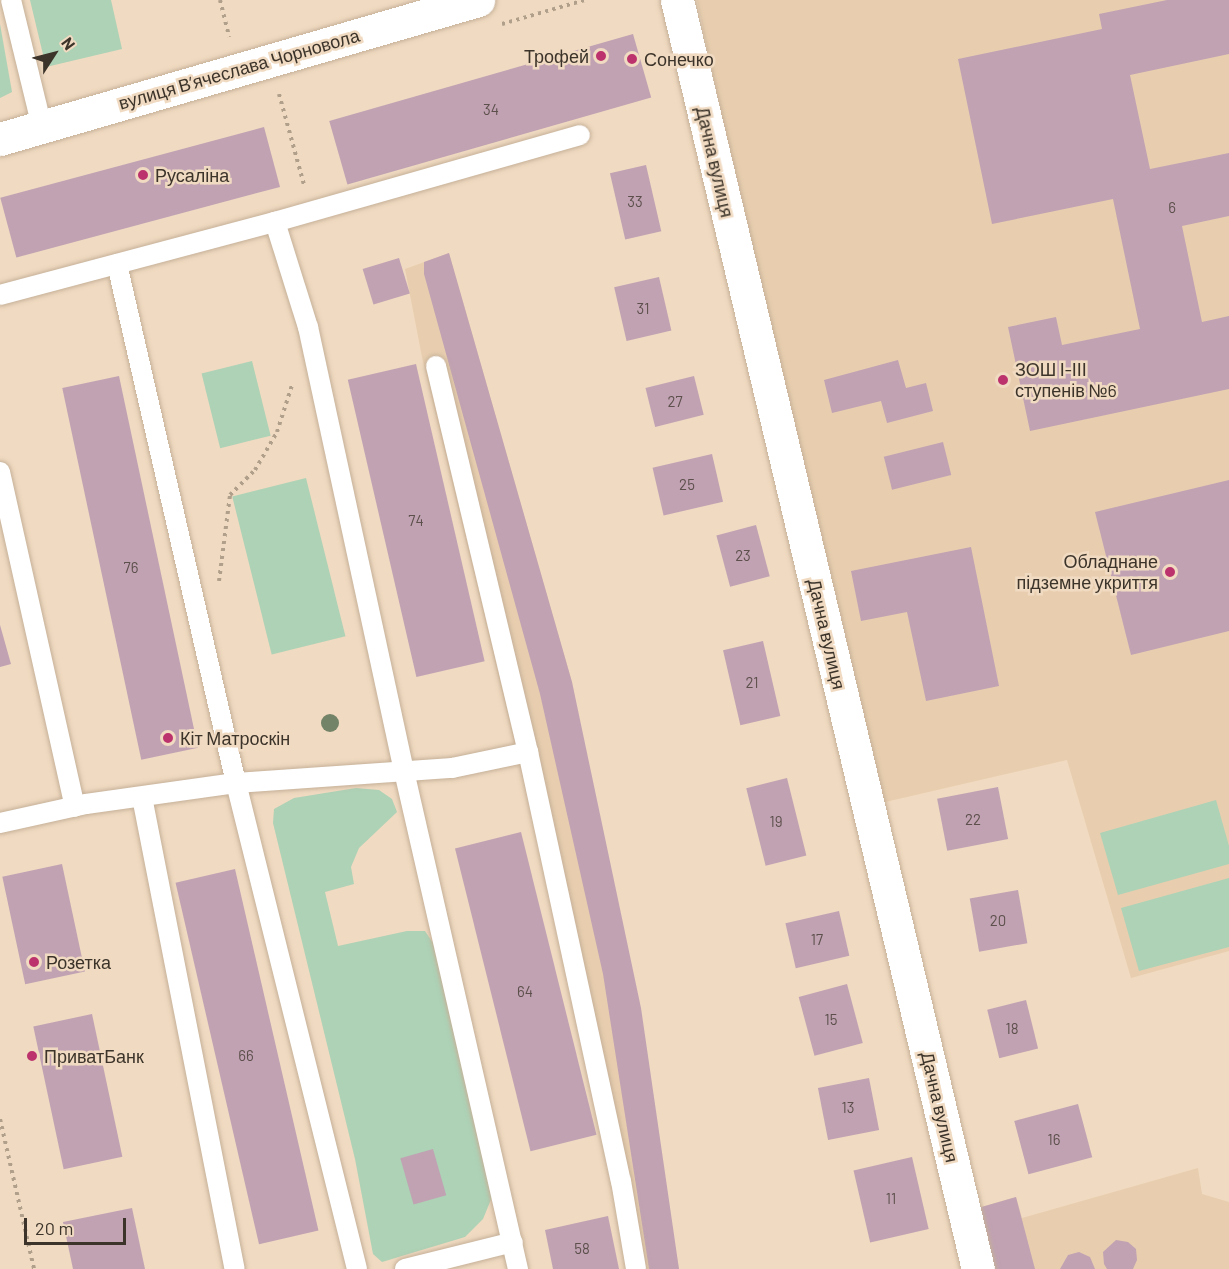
<!DOCTYPE html>
<html>
<head>
<meta charset="utf-8">
<style>
  body { margin:0 }
  #map { position:relative; width:1229px; height:1269px; overflow:hidden; background:#f0dac1; font-family:Barlow,sans-serif }
  div>[style] { position:absolute }
  [style*='--x'] { left:calc(var(--x)*1px); top:calc(var(--y)*1px); width:calc(var(--w)*1px); rotate:calc(var(--a)*1deg) }
  .built>* { inset:0; background:#e8ceaf }
  .green>* { inset:0; background:#add2b6; transform-origin:0 0 }
  .building>* { inset:0; background:#c0a2b3; transform-origin:0 0 }
  .path>* { height:4px; margin-top:-2px; transform-origin:0; background:repeating-linear-gradient(90deg,#b09f8b 0 3px,transparent 0 7.5px) }
  .roads { filter:drop-shadow(0 0 2px #c5b098) drop-shadow(0 0 2px #c5b098) }
  .service>* { height:20px; margin:-10px; padding:0 10px; transform-origin:10px; border-radius:10px; background:#fff }
  .minor>* { height:33px; margin:-16.5px; padding:0 16.5px; transform-origin:16.5px; border-radius:16.5px; background:#fff }
  .tertiary>* { height:33px; margin:-16.5px; padding:0 16.5px; transform-origin:16.5px; border-radius:16.5px; background:#fff }
  .trees>* { width:18px; height:18px; margin:-9px; border-radius:50%; background:#738368 }
  .dots>* { width:16px; height:16px; translate:-50% -50%; box-sizing:border-box; border:3px solid #f0dac1; border-radius:50% }
  span { translate:-50% -50%; white-space:nowrap; text-align:center; line-height:1.15; -webkit-text-stroke:5px #f0dac1; paint-order:stroke }
  .number-label { font-size:15px; color:#5d504c }
  .number-label span { -webkit-text-stroke-width:0 }
  .poi-label { font-size:18px; color:#3c342a }
  .right { translate:-100% -50%; text-align:right }
  .left { translate:0 -50%; text-align:left }
  .street-label { font-size:18px; color:#3c342a }
  .north { position:absolute; left:24px; top:24px; width:60px; height:60px; -webkit-text-stroke:4px #f0dac1; paint-order:stroke; rotate:54deg; font-size:16px; font-weight:700; line-height:24px; text-align:center; color:#3c342a }
  .north::after { content:''; display:block; margin:auto; width:21px; height:27px; background:#3c342a; clip-path:polygon(50% 0,100% 100%,50% 72%,0 100%) }
  .scale { position:absolute; left:24px; top:1218px; width:102px; height:27px; box-sizing:border-box; border:3px solid #3c342a; border-top:0; padding-left:8px; font-size:18px; line-height:21px; white-space:nowrap; color:#3c342a; -webkit-text-stroke:4px #f0dac1; paint-order:stroke }
</style>
</head>
<body>
<div id="map">
  <div class="built">
    <i style="clip-path:polygon(697px 0,1229px 0,1229px 951px,1131px 978px,1067px 760px,868px 806px)"></i>
    <i style="clip-path:polygon(449px 253px,572px 682px,679px 1269px,629px 1269px,608px 1158px,532px 817px,422px 357px,405px 269px)"></i>
    <i style="clip-path:polygon(1198px 1168px,1202px 1194px,1229px 1202px,1229px 1269px,994px 1269px,978px 1208px,1016px 1197px,1022px 1218px)"></i>
  </div>
  <div class="green">
    <i style="clip-path:polygon(30px 0,111px 0,122px 49px,46px 67px)"></i>
    <i style="clip-path:polygon(0 24px,12px 92px,0 98px)"></i>
    <i style="left:252px;top:361px;width:77px;height:52px;rotate:76deg"></i>
    <i style="left:306px;top:478px;width:163px;height:76px;rotate:76deg"></i>
    <i style="clip-path:polygon(356px 788px,379px 790px,392px 799px,397px 812px,359px 848px,351px 867px,354px 884px,325px 892px,338px 946px,407px 931px,425px 931px,433px 943px,482px 1141px,492px 1197px,483px 1219px,465px 1237px,382px 1262px,373px 1254px,355px 1159px,273px 823px,274px 809px,294px 798px)"></i>
    <i style="clip-path:polygon(1216px 800px,1229px 846px,1229px 864px,1118px 895px,1100px 833px)"></i>
    <i style="clip-path:polygon(1229px 878px,1229px 947px,1139px 971px,1121px 908px)"></i>
  </div>
  <div class="building">
    <i style="clip-path:polygon(1167px 0,1229px 0,1229px 54px,1130px 75px,1150px 169px,1229px 153px,1229px 216px,1182px 226px,1202px 322px,1229px 316px,1229px 389px,1030px 431px,1008px 327px,1056px 317px,1062px 345px,1140px 329px,1113px 199px,992px 224px,958px 59px,1102px 29px,1099px 14px)"></i>
    <i style="left:633px;top:34px;width:66px;height:316px;rotate:74deg"></i>
    <i style="left:264px;top:127px;width:62px;height:273px;rotate:75deg"></i>
    <i style="left:646px;top:165px;width:68px;height:37px;rotate:77deg"></i>
    <i style="clip-path:polygon(449px 253px,572px 682px,641px 1008px,679px 1269px,649px 1269px,603px 974px,540px 694px,424px 274px,424px 262px)"></i>
    <i style="left:399px;top:258px;width:37px;height:38px;rotate:73deg"></i>
    <i style="left:659px;top:277px;width:55px;height:46px;rotate:77deg"></i>
    <i style="clip-path:polygon(898px 360px,906px 388px,926px 383px,933px 411px,887px 423px,881px 401px,832px 413px,824px 380px)"></i>
    <i style="left:416px;top:364px;width:305px;height:70px;rotate:77deg"></i>
    <i style="left:119px;top:376px;width:380px;height:58px;rotate:78deg"></i>
    <i style="left:694px;top:376px;width:40px;height:50px;rotate:76deg"></i>
    <i style="left:943px;top:442px;width:34px;height:61px;rotate:76deg"></i>
    <i style="left:712px;top:454px;width:49px;height:61px;rotate:77deg"></i>
    <i style="clip-path:polygon(1229px 480px,1229px 631px,1131px 655px,1095px 512px)"></i>
    <i style="left:756px;top:525px;width:53px;height:41px;rotate:75deg"></i>
    <i style="clip-path:polygon(971px 547px,999px 686px,926px 701px,907px 612px,861px 621px,851px 571px)"></i>
    <i style="clip-path:polygon(0 625px,11px 664px,0 667px)"></i>
    <i style="left:763px;top:641px;width:77px;height:41px;rotate:77deg"></i>
    <i style="left:787px;top:778px;width:80px;height:42px;rotate:76deg"></i>
    <i style="left:998px;top:787px;width:53px;height:62px;rotate:79deg"></i>
    <i style="left:521px;top:832px;width:312px;height:68px;rotate:76deg"></i>
    <i style="left:62px;top:864px;width:110px;height:61px;rotate:78deg"></i>
    <i style="left:235px;top:869px;width:371px;height:61px;rotate:77deg"></i>
    <i style="left:1018px;top:890px;width:54px;height:49px;rotate:80deg"></i>
    <i style="left:839px;top:911px;width:46px;height:55px;rotate:77deg"></i>
    <i style="left:847px;top:984px;width:61px;height:50px;rotate:75deg"></i>
    <i style="left:1026px;top:1000px;width:50px;height:40px;rotate:76deg"></i>
    <i style="left:92px;top:1014px;width:146px;height:60px;rotate:78deg"></i>
    <i style="left:869px;top:1078px;width:53px;height:52px;rotate:79deg"></i>
    <i style="left:1078px;top:1104px;width:55px;height:66px;rotate:75deg"></i>
    <i style="left:433px;top:1149px;width:48px;height:34px;rotate:74deg"></i>
    <i style="left:912px;top:1157px;width:74px;height:60px;rotate:77deg"></i>
    <i style="clip-path:polygon(1016px 1197px,1035px 1269px,994px 1269px,978px 1208px)"></i>
    <i style="clip-path:polygon(132px 1208px,145px 1269px,73px 1269px,63px 1222px)"></i>
    <i style="clip-path:polygon(608px 1216px,619px 1269px,553px 1269px,545px 1230px)"></i>
    <i style="clip-path:polygon(1116px 1240px,1128px 1242px,1136px 1249px,1137px 1260px,1133px 1269px,1107px 1269px,1104px 1264px,1103px 1252px)"></i>
    <i style="clip-path:polygon(1079px 1252px,1090px 1257px,1095px 1269px,1060px 1269px,1068px 1255px)"></i>
  </div>
  <div class="path">
    <i style="--x:220;--y:0;--w:38;--a:76"></i>
    <i style="--x:502;--y:24;--w:86;--a:-16.1"></i>
    <i style="--x:279;--y:94;--w:94;--a:74.6"></i>
    <i style="--x:219;--y:581;--w:87;--a:-82.7"></i>
    <i style="--x:230;--y:495;--w:35;--a:-45"></i>
    <i style="--x:255;--y:470;--w:44;--a:-59.9"></i>
    <i style="--x:277;--y:432;--w:49;--a:-72.3"></i>
    <i style="--x:0;--y:1119;--w:154;--a:77.2"></i>
  </div>
  <div class="roads">
    <div class="service">
      <i style="--x:11;--y:0;--w:131;--a:76.3"></i>
      <i style="--x:275;--y:222;--w:110;--a:72.6"></i>
      <i style="--x:308;--y:327;--w:454;--a:77.8"></i>
      <i style="--x:404;--y:771;--w:511;--a:77.11"></i>
      <i style="--x:117;--y:264;--w:532;--a:77.09"></i>
      <i style="--x:236;--y:783;--w:501;--a:76.02"></i>
      <i style="--x:0;--y:295;--w:285;--a:-14.9"></i>
      <i style="--x:275;--y:222;--w:317;--a:-15.9"></i>
      <i style="--x:436;--y:366;--w:397;--a:76.6"></i>
      <i style="--x:528;--y:752;--w:439;--a:77.8"></i>
      <i style="--x:621;--y:1181;--w:89;--a:80.3"></i>
      <i style="--x:0;--y:472;--w:343;--a:77.4"></i>
      <i style="--x:142;--y:797;--w:481;--a:78.9"></i>
      <i style="--x:0;--y:823;--w:88;--a:-12.5"></i>
      <i style="--x:86;--y:804;--w:151;--a:-8"></i>
      <i style="--x:236;--y:783;--w:217;--a:-4"></i>
      <i style="--x:452;--y:768;--w:78;--a:-11.9"></i>
      <i style="--x:405;--y:1269;--w:111;--a:-14"></i>
    </div>
    <div class="minor">
      <i style="--x:677;--y:0;--w:1304;--a:76.66"></i>
    </div>
    <div class="tertiary">
      <i style="--x:0;--y:139;--w:498;--a:-16.2"></i>
    </div>
  </div>
  <div class="trees">
    <i style="left:330px;top:723px"></i>
  </div>
  <div class="dots">
    <i style="left:601px;top:56px;background:#bc326c"></i>
    <i style="left:632px;top:59px;background:#bc326c"></i>
    <i style="left:143px;top:175px;background:#bc326c"></i>
    <i style="left:1003px;top:380px;background:#bc326c"></i>
    <i style="left:1170px;top:572px;background:#bc326c"></i>
    <i style="left:168px;top:738px;background:#bc326c"></i>
    <i style="left:34px;top:962px;background:#bc326c"></i>
    <i style="left:32px;top:1056px;background:#bc326c"></i>
  </div>
  <div class="number-label">
    <span style="left:491px;top:110px">34</span>
    <span style="left:635px;top:202px">33</span>
    <span style="left:1172px;top:208px">6</span>
    <span style="left:643px;top:309px">31</span>
    <span style="left:675px;top:402px">27</span>
    <span style="left:687px;top:485px">25</span>
    <span style="left:416px;top:521px">74</span>
    <span style="left:743px;top:556px">23</span>
    <span style="left:131px;top:568px">76</span>
    <span style="left:752px;top:683px">21</span>
    <span style="left:973px;top:820px">22</span>
    <span style="left:776px;top:822px">19</span>
    <span style="left:998px;top:921px">20</span>
    <span style="left:817px;top:940px">17</span>
    <span style="left:525px;top:992px">64</span>
    <span style="left:831px;top:1020px">15</span>
    <span style="left:1012px;top:1029px">18</span>
    <span style="left:246px;top:1056px">66</span>
    <span style="left:848px;top:1108px">13</span>
    <span style="left:1054px;top:1140px">16</span>
    <span style="left:891px;top:1199px">11</span>
    <span style="left:582px;top:1249px">58</span>
  </div>
  <div class="poi-label">
    <span class="right" style="left:589px;top:56px">Трофей</span>
    <span class="left" style="left:644px;top:59px">Сонечко</span>
    <span class="left" style="left:155px;top:175px">Русаліна</span>
    <span class="left" style="left:1015px;top:380px">ЗОШ І-ІІІ<br>ступенів №6</span>
    <span class="right" style="left:1158px;top:572px">Обладнане<br>підземне укриття</span>
    <span class="left" style="left:180px;top:738px">Кіт Матроскін</span>
    <span class="left" style="left:46px;top:962px">Розетка</span>
    <span class="left" style="left:44px;top:1056px">ПриватБанк</span>
  </div>
  <div class="street-label">
    <span style="left:239px;top:69px;rotate:-16deg">вулиця Вʼячеслава Чорновола</span>
    <span style="left:715px;top:162px;rotate:77deg">Дачна вулиця</span>
    <span style="left:827px;top:634px;rotate:77deg">Дачна вулиця</span>
    <span style="left:940px;top:1107px;rotate:77deg">Дачна вулиця</span>
  </div>
  <div class="north">N</div>
  <div class="scale">20 m</div>
</div>
</body>
</html>
